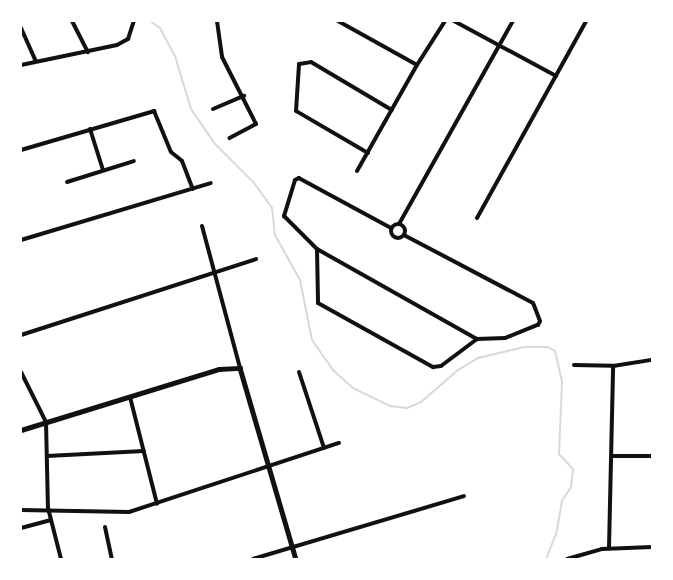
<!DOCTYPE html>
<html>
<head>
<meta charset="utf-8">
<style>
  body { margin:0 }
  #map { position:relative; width:673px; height:580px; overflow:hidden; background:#fff; font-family:"Space Grotesk",sans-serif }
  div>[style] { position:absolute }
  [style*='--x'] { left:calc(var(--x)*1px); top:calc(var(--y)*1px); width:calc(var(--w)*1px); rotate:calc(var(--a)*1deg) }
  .stream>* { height:2px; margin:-1px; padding:0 1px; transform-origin:1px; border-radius:1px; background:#d9d9d9 }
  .minor>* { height:4px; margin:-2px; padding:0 2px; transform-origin:2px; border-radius:2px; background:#111 }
  .minor>.ring { margin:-2px; padding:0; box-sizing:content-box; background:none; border:4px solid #111; border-radius:50% }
  .tertiary>* { height:4.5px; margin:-2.25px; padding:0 2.25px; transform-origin:2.25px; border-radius:2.25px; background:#111 }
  span { translate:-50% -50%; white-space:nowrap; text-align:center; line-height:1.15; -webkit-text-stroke:5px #fff; paint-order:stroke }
  .frame { position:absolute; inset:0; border:22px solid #fff; pointer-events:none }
</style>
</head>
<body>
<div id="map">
  <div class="stream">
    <i style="--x:99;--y:21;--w:51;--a:0"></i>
    <i style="--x:150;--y:21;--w:12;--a:35"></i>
    <i style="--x:160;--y:28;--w:32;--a:62"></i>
    <i style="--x:175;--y:56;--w:55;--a:73.2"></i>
    <i style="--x:191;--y:109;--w:42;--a:55.6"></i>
    <i style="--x:215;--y:144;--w:55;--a:45"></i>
    <i style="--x:254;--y:183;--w:31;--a:54"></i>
    <i style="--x:272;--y:208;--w:27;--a:84"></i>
    <i style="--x:275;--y:235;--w:51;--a:60.9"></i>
    <i style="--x:300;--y:280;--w:61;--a:78.7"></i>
    <i style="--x:312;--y:340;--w:38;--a:55"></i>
    <i style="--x:334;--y:371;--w:25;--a:42"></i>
    <i style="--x:353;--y:388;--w:41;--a:25.9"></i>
    <i style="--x:390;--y:406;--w:17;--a:7"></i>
    <i style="--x:407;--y:408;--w:15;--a:-23"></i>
    <i style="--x:421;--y:402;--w:49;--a:-40.9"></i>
    <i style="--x:458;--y:370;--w:23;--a:-31"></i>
    <i style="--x:478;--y:358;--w:47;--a:-13.4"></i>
    <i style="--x:524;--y:347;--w:24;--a:0"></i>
    <i style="--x:548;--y:347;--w:8;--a:30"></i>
    <i style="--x:555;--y:351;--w:32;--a:77"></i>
    <i style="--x:562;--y:382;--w:72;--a:92.4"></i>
    <i style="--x:559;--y:454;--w:21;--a:47"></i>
    <i style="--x:573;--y:469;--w:18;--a:96"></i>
    <i style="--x:571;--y:487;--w:17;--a:123"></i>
    <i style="--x:562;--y:501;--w:34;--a:100"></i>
    <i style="--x:556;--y:534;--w:27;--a:112"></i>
  </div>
  <div class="minor">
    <i style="--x:72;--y:21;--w:35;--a:63"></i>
    <i style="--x:217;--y:21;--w:36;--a:82"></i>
    <i style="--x:222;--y:57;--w:75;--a:63.1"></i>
    <i style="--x:256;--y:124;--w:30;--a:152"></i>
    <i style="--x:338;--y:21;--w:90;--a:29.1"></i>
    <i style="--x:417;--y:65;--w:52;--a:-57.5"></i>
    <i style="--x:454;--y:21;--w:116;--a:28.3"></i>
    <i style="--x:21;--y:28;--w:36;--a:66"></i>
    <i style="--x:21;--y:65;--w:98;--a:-11.8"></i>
    <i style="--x:117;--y:45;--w:13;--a:-29"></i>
    <i style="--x:128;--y:39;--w:19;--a:-72"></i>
    <i style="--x:213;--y:109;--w:34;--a:-23"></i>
    <i style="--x:90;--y:129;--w:43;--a:72.4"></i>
    <i style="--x:21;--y:150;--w:139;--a:-16.3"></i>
    <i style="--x:154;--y:111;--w:44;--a:67.5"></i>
    <i style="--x:171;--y:152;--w:14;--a:39"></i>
    <i style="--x:182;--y:161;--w:30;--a:69"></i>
    <i style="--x:368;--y:153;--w:83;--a:-149.7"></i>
    <i style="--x:296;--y:111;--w:47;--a:-86.3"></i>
    <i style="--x:299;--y:64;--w:12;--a:-9"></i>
    <i style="--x:311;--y:62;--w:94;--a:30.7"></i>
    <i style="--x:357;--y:171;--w:122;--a:-60.5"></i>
    <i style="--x:67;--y:182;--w:70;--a:-17.4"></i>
    <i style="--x:477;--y:218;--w:225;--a:-61"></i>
    <i class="ring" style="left:391px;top:224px;width:10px;height:10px"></i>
    <i style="--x:399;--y:224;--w:233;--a:-60.7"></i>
    <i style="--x:202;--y:226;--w:147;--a:75"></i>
    <i style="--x:391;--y:228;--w:105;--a:-151.5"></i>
    <i style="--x:299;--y:178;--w:4;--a:153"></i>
    <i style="--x:295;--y:180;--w:38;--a:107"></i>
    <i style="--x:284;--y:216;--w:47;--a:45"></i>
    <i style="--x:317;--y:249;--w:184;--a:29.4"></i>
    <i style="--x:477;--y:339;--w:28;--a:-2"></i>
    <i style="--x:505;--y:338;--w:35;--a:-22"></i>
    <i style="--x:538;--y:325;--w:4;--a:-63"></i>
    <i style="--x:540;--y:321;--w:19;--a:-111"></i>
    <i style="--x:533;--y:303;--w:146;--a:-152.2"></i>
    <i style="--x:21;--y:240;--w:198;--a:-16.7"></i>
    <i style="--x:317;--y:249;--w:54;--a:88.9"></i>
    <i style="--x:318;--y:303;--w:132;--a:29.1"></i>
    <i style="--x:433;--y:367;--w:8;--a:-7"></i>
    <i style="--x:441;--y:366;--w:45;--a:-36.9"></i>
    <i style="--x:21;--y:335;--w:247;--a:-17.9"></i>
    <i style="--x:574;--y:365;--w:39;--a:1"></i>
    <i style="--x:613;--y:366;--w:39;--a:-9"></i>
    <i style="--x:21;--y:372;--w:56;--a:63.4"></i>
    <i style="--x:46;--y:422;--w:86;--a:88.7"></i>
    <i style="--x:48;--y:508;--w:53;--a:75.7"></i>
    <i style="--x:299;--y:372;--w:80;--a:71.8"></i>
    <i style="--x:130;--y:397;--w:110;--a:75.8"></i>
    <i style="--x:47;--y:456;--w:97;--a:-3"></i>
    <i style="--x:612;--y:456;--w:40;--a:0"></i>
    <i style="--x:21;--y:510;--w:108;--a:1.1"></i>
    <i style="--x:129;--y:512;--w:221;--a:-18.2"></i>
    <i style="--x:105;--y:527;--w:33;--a:78"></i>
    <i style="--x:21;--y:528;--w:31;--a:-15"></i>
    <i style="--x:609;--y:548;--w:182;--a:-88.7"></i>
    <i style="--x:253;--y:559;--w:220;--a:-16.6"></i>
    <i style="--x:567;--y:559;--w:36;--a:-16"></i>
    <i style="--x:602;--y:549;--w:50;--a:-2.3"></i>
  </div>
  <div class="tertiary">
    <i style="--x:21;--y:430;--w:207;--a:-17.1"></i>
    <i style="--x:219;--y:369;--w:21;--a:-3"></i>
    <i style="--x:240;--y:368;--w:199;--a:73.7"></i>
  </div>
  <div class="frame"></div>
</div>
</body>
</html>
